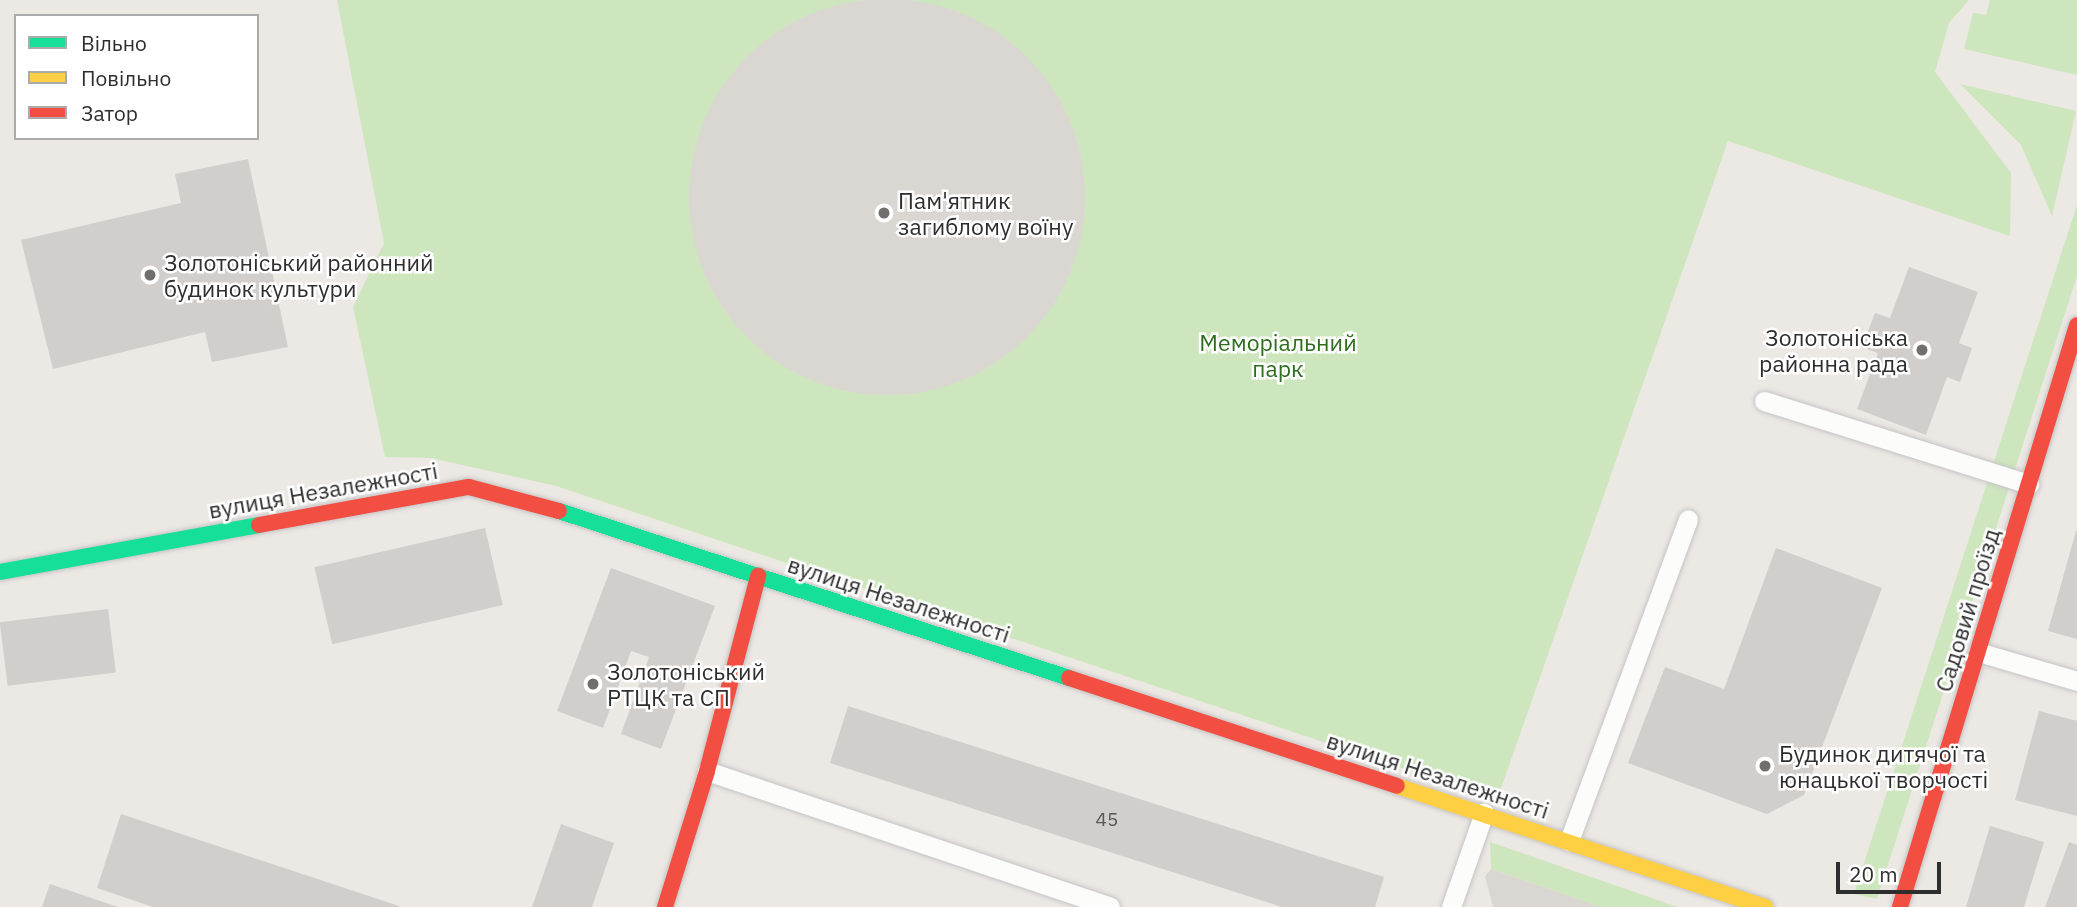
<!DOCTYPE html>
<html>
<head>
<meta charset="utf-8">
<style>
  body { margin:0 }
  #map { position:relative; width:2077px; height:907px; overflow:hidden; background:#ece8e4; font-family:"IBM Plex Sans",sans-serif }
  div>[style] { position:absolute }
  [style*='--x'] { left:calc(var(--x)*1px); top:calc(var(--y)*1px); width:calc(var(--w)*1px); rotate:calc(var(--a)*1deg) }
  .green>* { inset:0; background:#cee6be }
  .plaza>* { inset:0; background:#dad6d2 }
  .round { border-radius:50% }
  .building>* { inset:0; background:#d1cecb; transform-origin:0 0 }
  .roads { filter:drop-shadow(0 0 2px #c5c4c5) drop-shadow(0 0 2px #c5c4c5) }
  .lane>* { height:19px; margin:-9.5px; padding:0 9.5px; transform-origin:9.5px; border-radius:9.5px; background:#fcfcfb }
  .fast>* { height:16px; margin:-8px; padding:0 8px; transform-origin:8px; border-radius:8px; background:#16e098 }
  .slow>* { height:16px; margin:-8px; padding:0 8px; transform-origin:8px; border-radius:8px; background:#ffcf43 }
  .jam>* { height:16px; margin:-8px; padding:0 8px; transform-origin:8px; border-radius:8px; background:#f24e42 }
  .dots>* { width:19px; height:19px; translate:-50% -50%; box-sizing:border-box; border:4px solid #fff; border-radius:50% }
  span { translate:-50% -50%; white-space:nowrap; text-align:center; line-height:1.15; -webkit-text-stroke:5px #fff; paint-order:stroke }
  .number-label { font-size:19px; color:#585857 }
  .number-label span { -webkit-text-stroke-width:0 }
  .poi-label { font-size:23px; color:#2e2e2e }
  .left { translate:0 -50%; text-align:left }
  .right { translate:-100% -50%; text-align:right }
  .park-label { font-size:23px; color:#2c6e1b }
  .street-label { font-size:23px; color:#2e2e2e }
  .legend { position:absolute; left:14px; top:14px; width:245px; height:126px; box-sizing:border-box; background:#fff; border:2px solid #ababab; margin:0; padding:9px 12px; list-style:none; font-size:21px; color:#2e2e2e }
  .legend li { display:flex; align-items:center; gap:14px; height:35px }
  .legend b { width:35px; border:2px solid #ababab }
  .scale { position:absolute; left:1836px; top:862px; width:105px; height:32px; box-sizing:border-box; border:4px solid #2e2e2e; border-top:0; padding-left:9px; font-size:21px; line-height:24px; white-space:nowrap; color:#2e2e2e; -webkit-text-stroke:5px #fff; paint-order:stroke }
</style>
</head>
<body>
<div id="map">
  <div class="green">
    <i style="clip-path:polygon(337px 0,1969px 0,1949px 23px,1935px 72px,2011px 173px,2010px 236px,1728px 141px,1497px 800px,556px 486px,431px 458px,385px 457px,353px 307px,384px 243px)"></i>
    <i style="clip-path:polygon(1990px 0,2077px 0,2077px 75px,1964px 49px,1973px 13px,1986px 15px)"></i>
    <i style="clip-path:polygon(1960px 84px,2076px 111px,2052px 216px,2021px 145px)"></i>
    <i style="clip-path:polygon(2077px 205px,2077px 276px,1877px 899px,1854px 894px)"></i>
    <i style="clip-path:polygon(1490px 842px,1678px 907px,1601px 907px,1491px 869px)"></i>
  </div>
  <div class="plaza">
    <i class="round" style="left:689px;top:-1px;width:396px;height:396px"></i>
    <i style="clip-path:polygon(1491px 869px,1601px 907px,1493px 907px,1485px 876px)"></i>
  </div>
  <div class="building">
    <i style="clip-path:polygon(248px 159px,288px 347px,212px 362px,205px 332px,53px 369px,21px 240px,181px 203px,175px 174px)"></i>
    <i style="clip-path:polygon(1909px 267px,1978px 292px,1959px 343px,1972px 348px,1960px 382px,1947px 377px,1926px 435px,1857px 409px,1878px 353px,1862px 347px,1875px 313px,1890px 318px)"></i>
    <i style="left:485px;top:528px;width:79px;height:175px;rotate:77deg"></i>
    <i style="clip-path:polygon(2076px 531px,2077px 531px,2077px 639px,2048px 631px)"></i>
    <i style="clip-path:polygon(1776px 548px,1882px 588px,1804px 795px,1767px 814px,1628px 763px,1665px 667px,1724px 689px)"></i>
    <i style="clip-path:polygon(611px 568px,715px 606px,661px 749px,621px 734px,649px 657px,631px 651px,603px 728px,557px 711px)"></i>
    <i style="left:108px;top:609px;width:64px;height:109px;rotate:83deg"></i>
    <i style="clip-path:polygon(848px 706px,1384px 877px,1375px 907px,1282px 907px,830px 763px)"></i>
    <i style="clip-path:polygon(2039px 711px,2077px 721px,2077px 816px,2015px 800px)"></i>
    <i style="clip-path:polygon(121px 814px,399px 906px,399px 907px,153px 907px,97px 888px)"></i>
    <i style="clip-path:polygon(561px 824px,614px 843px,592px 907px,532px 907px)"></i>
    <i style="clip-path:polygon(1990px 826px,2044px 842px,2024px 907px,1966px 907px)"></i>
    <i style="clip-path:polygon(2069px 842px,2077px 845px,2077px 907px,2045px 907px)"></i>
    <i style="clip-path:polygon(50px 884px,118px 907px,42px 907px)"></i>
  </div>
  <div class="roads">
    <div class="lane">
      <i style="--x:1764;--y:401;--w:278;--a:17.4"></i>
      <i style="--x:1978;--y:652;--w:103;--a:16.3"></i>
      <i style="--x:707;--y:771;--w:425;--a:18.6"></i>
      <i style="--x:1569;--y:841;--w:343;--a:-69.7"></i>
      <i style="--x:1451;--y:907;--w:100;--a:-70.7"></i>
    </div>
    <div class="fast">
      <i style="--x:559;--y:511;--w:537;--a:18.13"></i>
      <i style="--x:0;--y:572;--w:263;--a:-10.3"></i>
    </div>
    <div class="slow">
      <i style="--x:1397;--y:786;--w:388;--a:18.2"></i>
    </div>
    <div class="jam">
      <i style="--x:259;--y:525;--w:213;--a:-10.3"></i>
      <i style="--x:469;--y:487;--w:93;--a:14.9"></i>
      <i style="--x:1069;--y:678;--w:345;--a:18.2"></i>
      <i style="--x:665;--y:907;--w:142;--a:-72.8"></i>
      <i style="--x:707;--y:771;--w:202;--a:-75.3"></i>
      <i style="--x:1900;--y:907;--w:608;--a:-73.08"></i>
    </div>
  </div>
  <div class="dots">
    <i style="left:884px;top:213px;background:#706f6e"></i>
    <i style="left:150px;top:275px;background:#706f6e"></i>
    <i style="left:1922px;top:350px;background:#706f6e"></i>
    <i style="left:593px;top:684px;background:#706f6e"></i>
    <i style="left:1765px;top:766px;background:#706f6e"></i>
  </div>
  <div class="number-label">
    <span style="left:1107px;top:820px">45</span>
  </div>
  <div class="poi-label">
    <span class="left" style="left:898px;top:213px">Пам'ятник<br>загиблому воїну</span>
    <span class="left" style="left:164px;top:275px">Золотоніський районний<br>будинок культури</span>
    <span class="right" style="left:1908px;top:350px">Золотоніська<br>районна рада</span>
    <span class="left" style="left:607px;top:684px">Золотоніський<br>РТЦК та СП</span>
    <span class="left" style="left:1779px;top:766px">Будинок дитячої та<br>юнацької творчості</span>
  </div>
  <div class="park-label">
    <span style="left:1278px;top:355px">Меморіальний<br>парк</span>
  </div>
  <div class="street-label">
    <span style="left:323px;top:490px;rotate:-10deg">вулиця Незалежності</span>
    <span style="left:899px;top:599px;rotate:18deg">вулиця Незалежності</span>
    <span style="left:1967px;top:610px;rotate:-73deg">Садовий проїзд</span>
    <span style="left:1438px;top:775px;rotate:18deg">вулиця Незалежності</span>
  </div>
  <ul class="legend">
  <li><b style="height:9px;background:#16e098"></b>Вільно</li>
  <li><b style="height:9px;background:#ffcf43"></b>Повільно</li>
  <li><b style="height:9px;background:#f24e42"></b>Затор</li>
  </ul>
  <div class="scale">20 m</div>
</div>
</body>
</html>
